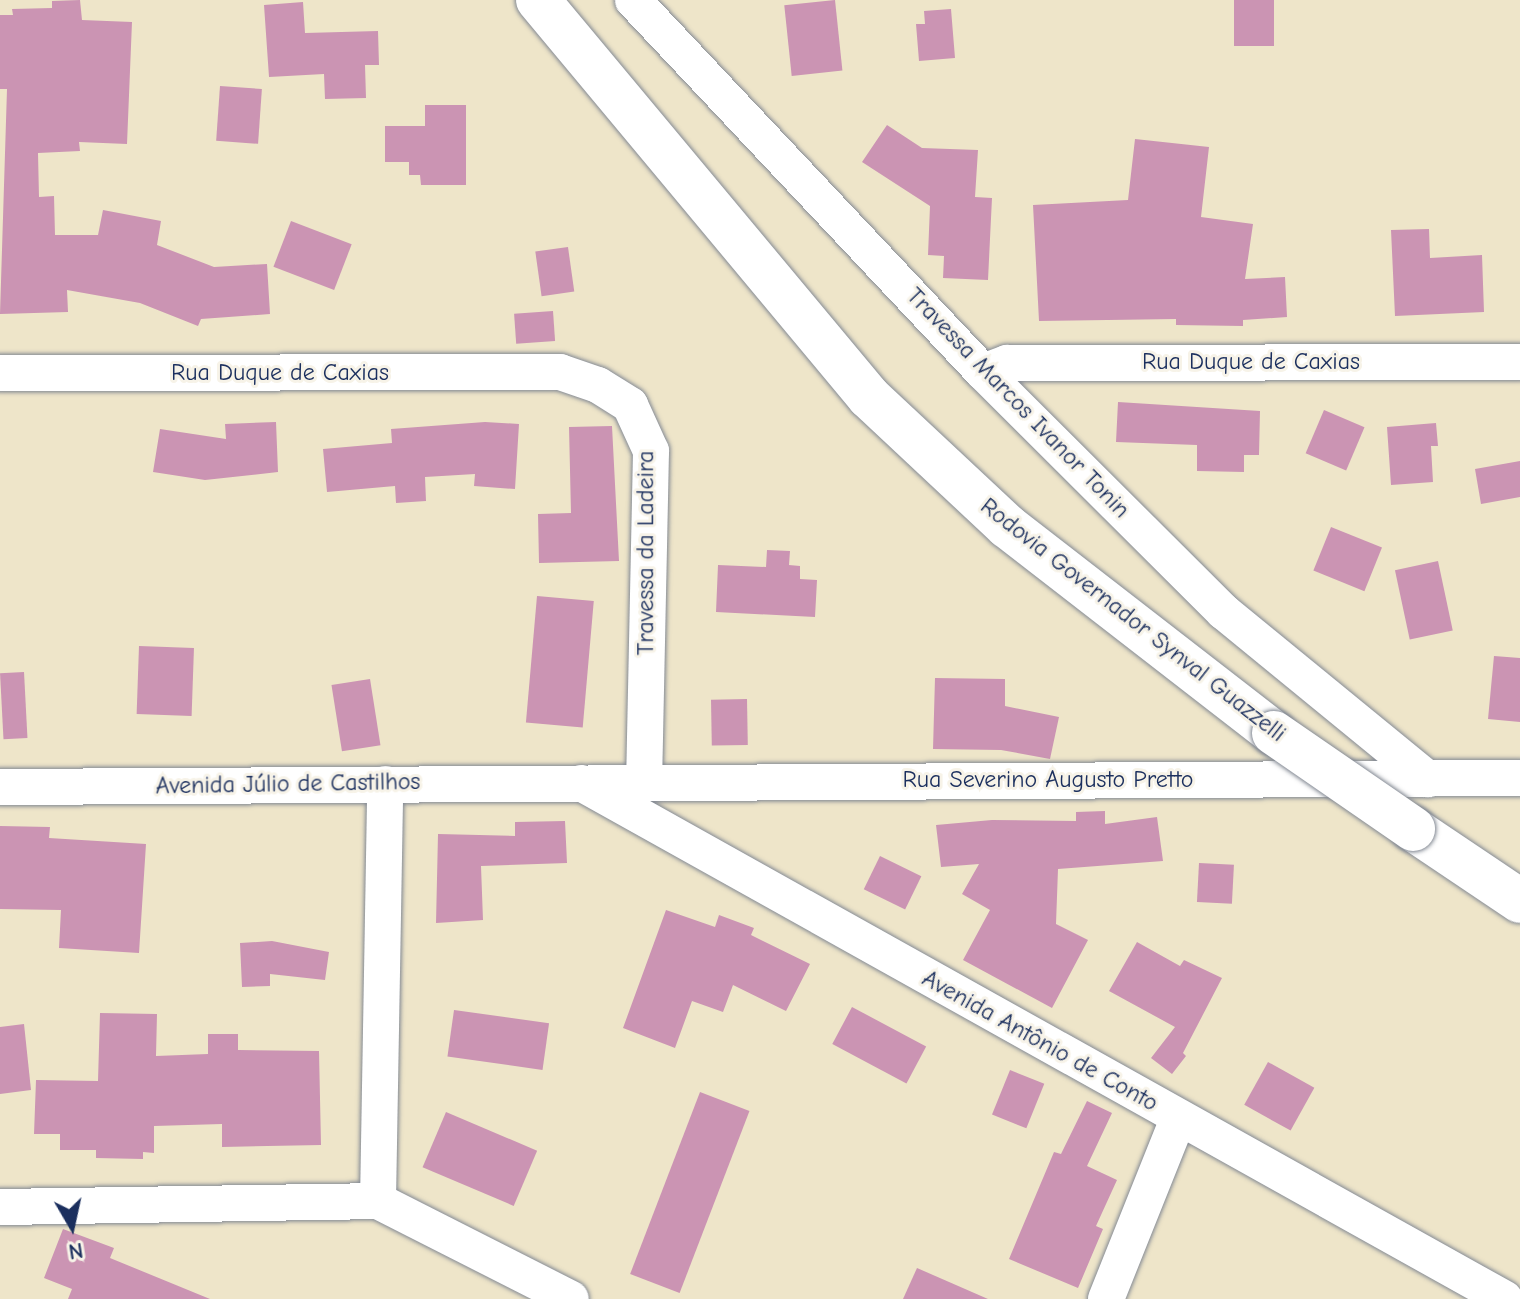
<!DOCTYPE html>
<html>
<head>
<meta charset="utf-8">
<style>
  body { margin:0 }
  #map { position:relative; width:1520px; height:1299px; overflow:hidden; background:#eee5c9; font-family:"Comic Neue",sans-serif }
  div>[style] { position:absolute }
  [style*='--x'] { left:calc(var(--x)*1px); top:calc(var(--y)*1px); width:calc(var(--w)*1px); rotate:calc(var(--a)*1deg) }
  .building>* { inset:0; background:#cb94b3; transform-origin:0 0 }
  .roads { filter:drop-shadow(0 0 2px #848a94) drop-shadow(0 0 2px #848a94) }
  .minor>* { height:36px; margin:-18px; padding:0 18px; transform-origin:18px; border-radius:18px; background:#fff }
  .major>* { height:44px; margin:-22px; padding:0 22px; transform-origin:22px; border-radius:22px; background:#fff }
  .bridges { filter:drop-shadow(0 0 2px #848a94) drop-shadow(0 0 2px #848a94) }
  .major-bridge>* { height:44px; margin:-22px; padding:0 22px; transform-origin:22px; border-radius:22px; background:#fff }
  span { translate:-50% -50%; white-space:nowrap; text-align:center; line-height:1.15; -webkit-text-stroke:6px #f7f3e8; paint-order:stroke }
  .street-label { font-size:24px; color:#1b2f5e }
  .north { position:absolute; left:32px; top:1187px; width:80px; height:80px; -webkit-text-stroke:6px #f7f3e8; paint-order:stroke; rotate:171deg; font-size:22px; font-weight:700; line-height:32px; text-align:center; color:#1b2f5e }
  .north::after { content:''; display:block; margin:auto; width:28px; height:36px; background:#1b2f5e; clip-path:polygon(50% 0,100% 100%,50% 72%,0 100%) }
</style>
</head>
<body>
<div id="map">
  <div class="building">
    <i style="clip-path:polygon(80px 0,82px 20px,132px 22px,127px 144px,79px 142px,80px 151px,38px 153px,39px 197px,54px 196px,55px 235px,98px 235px,103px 210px,161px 221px,157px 245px,214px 267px,267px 264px,270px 314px,201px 319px,198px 326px,140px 303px,67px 290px,68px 312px,0 314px,7px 89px,0 89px,0 15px,13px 15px,12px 9px,52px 8px,52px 1px)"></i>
    <i style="left:835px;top:0;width:71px;height:51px;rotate:84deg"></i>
    <i style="left:1234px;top:0;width:40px;height:46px"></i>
    <i style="clip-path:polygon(303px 2px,305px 33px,378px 31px,379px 65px,365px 65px,366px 98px,325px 99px,324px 74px,269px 77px,264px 5px)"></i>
    <i style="clip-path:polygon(951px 9px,955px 58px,919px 61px,916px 24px,925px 24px,924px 11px)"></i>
    <i style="left:220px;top:86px;width:42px;height:55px;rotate:4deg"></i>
    <i style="clip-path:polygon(425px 105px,466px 105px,466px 185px,421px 185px,420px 175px,409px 175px,409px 162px,385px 162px,385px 126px,425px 126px)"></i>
    <i style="clip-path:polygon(887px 125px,922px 148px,978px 150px,975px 197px,992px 198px,988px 280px,943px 278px,944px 256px,928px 255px,930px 206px,862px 162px)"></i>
    <i style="clip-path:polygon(1135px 139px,1209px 147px,1201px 217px,1253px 224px,1245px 279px,1285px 277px,1287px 317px,1243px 320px,1243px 326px,1176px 325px,1176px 319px,1039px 321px,1033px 205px,1128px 200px)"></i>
    <i style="left:291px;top:221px;width:65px;height:49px;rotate:21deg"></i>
    <i style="clip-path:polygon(1429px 229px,1430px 258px,1482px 255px,1484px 312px,1395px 316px,1391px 230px)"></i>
    <i style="left:568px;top:247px;width:45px;height:33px;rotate:82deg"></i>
    <i style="left:553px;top:311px;width:30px;height:39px;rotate:86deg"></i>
    <i style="clip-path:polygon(1118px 402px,1260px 411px,1259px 455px,1244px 455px,1244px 472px,1197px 471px,1197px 445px,1116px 442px)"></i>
    <i style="left:1324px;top:410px;width:44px;height:47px;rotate:23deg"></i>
    <i style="clip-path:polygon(276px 422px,278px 472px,205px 480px,153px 472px,160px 429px,226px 439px,225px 424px)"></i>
    <i style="clip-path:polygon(485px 422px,519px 424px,515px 489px,474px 486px,475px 474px,425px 477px,426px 501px,396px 503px,395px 486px,327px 492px,323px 449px,392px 443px,391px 429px)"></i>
    <i style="clip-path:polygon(1436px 423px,1438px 446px,1431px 446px,1433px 482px,1391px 485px,1387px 427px)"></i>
    <i style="clip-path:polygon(612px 426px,619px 561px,539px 563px,538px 514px,571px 513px,569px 427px)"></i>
    <i style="clip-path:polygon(1520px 461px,1520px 497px,1481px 504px,1475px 469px)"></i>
    <i style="left:1331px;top:527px;width:55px;height:47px;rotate:22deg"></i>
    <i style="clip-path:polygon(767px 550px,790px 551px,789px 565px,800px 566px,800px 579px,817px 580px,815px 617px,716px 612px,718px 565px,766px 567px)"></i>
    <i style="left:1438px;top:561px;width:71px;height:44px;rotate:78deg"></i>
    <i style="left:537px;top:596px;width:57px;height:127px;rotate:5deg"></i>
    <i style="left:139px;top:646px;width:55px;height:68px;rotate:2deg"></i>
    <i style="clip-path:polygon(1494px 656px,1520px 658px,1520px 722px,1488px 719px)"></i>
    <i style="left:24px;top:672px;width:66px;height:24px;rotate:87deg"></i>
    <i style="clip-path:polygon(935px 678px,1005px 679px,1005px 706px,1059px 717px,1050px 759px,1001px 750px,933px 749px)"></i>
    <i style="left:370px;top:679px;width:67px;height:39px;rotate:81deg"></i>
    <i style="left:747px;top:699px;width:46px;height:36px;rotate:89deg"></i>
    <i style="clip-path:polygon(1105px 811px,1105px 824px,1157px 817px,1163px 861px,1058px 869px,1056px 924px,1088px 940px,1052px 1008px,963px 960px,990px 910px,962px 894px,979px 864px,941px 867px,936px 825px,992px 820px,1076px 821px,1076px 812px)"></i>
    <i style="clip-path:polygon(565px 821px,567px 863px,481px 866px,483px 920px,436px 923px,438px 834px,515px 836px,515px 822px)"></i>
    <i style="clip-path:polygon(0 826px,50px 827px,49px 838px,146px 844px,139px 953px,59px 948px,61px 910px,0 909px)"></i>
    <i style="left:880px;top:856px;width:46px;height:37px;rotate:26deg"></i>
    <i style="left:1199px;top:863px;width:35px;height:39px;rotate:3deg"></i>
    <i style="clip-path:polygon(666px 910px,715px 927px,719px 915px,754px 928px,751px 935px,810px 964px,786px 1011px,733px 985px,723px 1012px,692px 1001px,675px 1048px,623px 1028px)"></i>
    <i style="clip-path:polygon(272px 941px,329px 952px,325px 980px,270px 974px,270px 986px,242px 987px,240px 943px)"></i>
    <i style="clip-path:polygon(1137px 942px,1180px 966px,1184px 960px,1222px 978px,1183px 1053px,1186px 1056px,1172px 1074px,1151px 1058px,1175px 1027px,1109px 991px)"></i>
    <i style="left:852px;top:1007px;width:84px;height:42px;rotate:28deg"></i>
    <i style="left:454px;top:1010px;width:96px;height:47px;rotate:8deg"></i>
    <i style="clip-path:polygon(100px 1013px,157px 1014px,156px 1056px,208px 1054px,208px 1034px,238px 1034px,238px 1050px,319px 1051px,321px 1145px,222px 1147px,222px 1124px,154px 1126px,154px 1153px,143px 1152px,143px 1159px,96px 1158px,96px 1150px,60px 1150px,60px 1134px,34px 1134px,36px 1080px,98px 1081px)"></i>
    <i style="clip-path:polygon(24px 1024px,31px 1090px,0 1094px,0 1027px)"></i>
    <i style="left:1268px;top:1062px;width:53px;height:49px;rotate:29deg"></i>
    <i style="left:1010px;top:1070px;width:37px;height:48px;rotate:22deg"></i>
    <i style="left:700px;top:1092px;width:53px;height:195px;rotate:21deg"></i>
    <i style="clip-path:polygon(1087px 1101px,1112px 1113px,1087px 1166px,1117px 1180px,1096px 1226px,1103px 1229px,1078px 1288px,1009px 1259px,1054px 1152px,1061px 1154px)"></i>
    <i style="left:446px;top:1112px;width:99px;height:60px;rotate:23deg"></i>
    <i style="clip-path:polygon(63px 1229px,114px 1248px,110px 1258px,210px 1299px,68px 1299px,72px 1289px,44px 1278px)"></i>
    <i style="clip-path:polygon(917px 1268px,988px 1299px,903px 1299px)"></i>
  </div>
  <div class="roads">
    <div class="minor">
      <i style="--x:633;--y:0;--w:511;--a:46.75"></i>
      <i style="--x:983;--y:372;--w:340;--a:44.9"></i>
      <i style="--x:1224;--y:612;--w:264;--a:39.3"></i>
      <i style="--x:983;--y:372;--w:26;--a:-21"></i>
      <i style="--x:1007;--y:363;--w:513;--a:-0.11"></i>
      <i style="--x:0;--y:373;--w:560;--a:-0.1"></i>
      <i style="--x:560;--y:372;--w:40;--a:18.9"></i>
      <i style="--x:598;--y:385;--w:38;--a:32"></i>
      <i style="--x:630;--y:405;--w:51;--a:65.5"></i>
      <i style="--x:651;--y:451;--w:331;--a:91.2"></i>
      <i style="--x:581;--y:783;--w:1058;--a:29.18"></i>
      <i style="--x:0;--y:787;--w:1520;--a:-0.34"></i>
      <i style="--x:378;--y:1201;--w:417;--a:-89"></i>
      <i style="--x:0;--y:1207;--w:378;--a:-0.9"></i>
      <i style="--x:378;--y:1201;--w:216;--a:26.9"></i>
      <i style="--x:1106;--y:1299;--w:194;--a:-68.2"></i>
    </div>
    <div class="major">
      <i style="--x:538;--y:0;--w:517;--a:50.18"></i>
      <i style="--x:869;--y:397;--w:189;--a:43.1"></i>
      <i style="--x:1007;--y:526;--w:338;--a:37.8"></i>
      <i style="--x:1413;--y:829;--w:129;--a:33.9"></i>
    </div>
  </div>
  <div class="bridges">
    <div class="major-bridge">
      <i style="--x:1274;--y:733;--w:169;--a:34.6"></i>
    </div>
  </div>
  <div class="street-label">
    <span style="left:1251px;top:362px">Rua Duque de Caxias</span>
    <span style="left:280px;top:373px">Rua Duque de Caxias</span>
    <span style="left:1018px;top:403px;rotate:46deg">Travessa Marcos Ivanor Tonin</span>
    <span style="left:646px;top:553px;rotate:-90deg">Travessa da Ladeira</span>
    <span style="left:1133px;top:620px;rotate:38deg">Rodovia Governador Synval Guazzelli</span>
    <span style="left:1048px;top:780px">Rua Severino Augusto Pretto</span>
    <span style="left:288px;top:784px;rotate:-1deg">Avenida Júlio de Castilhos</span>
    <span style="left:1040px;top:1041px;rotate:29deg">Avenida Antônio de Conto</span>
  </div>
  <div class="north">N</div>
</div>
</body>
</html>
